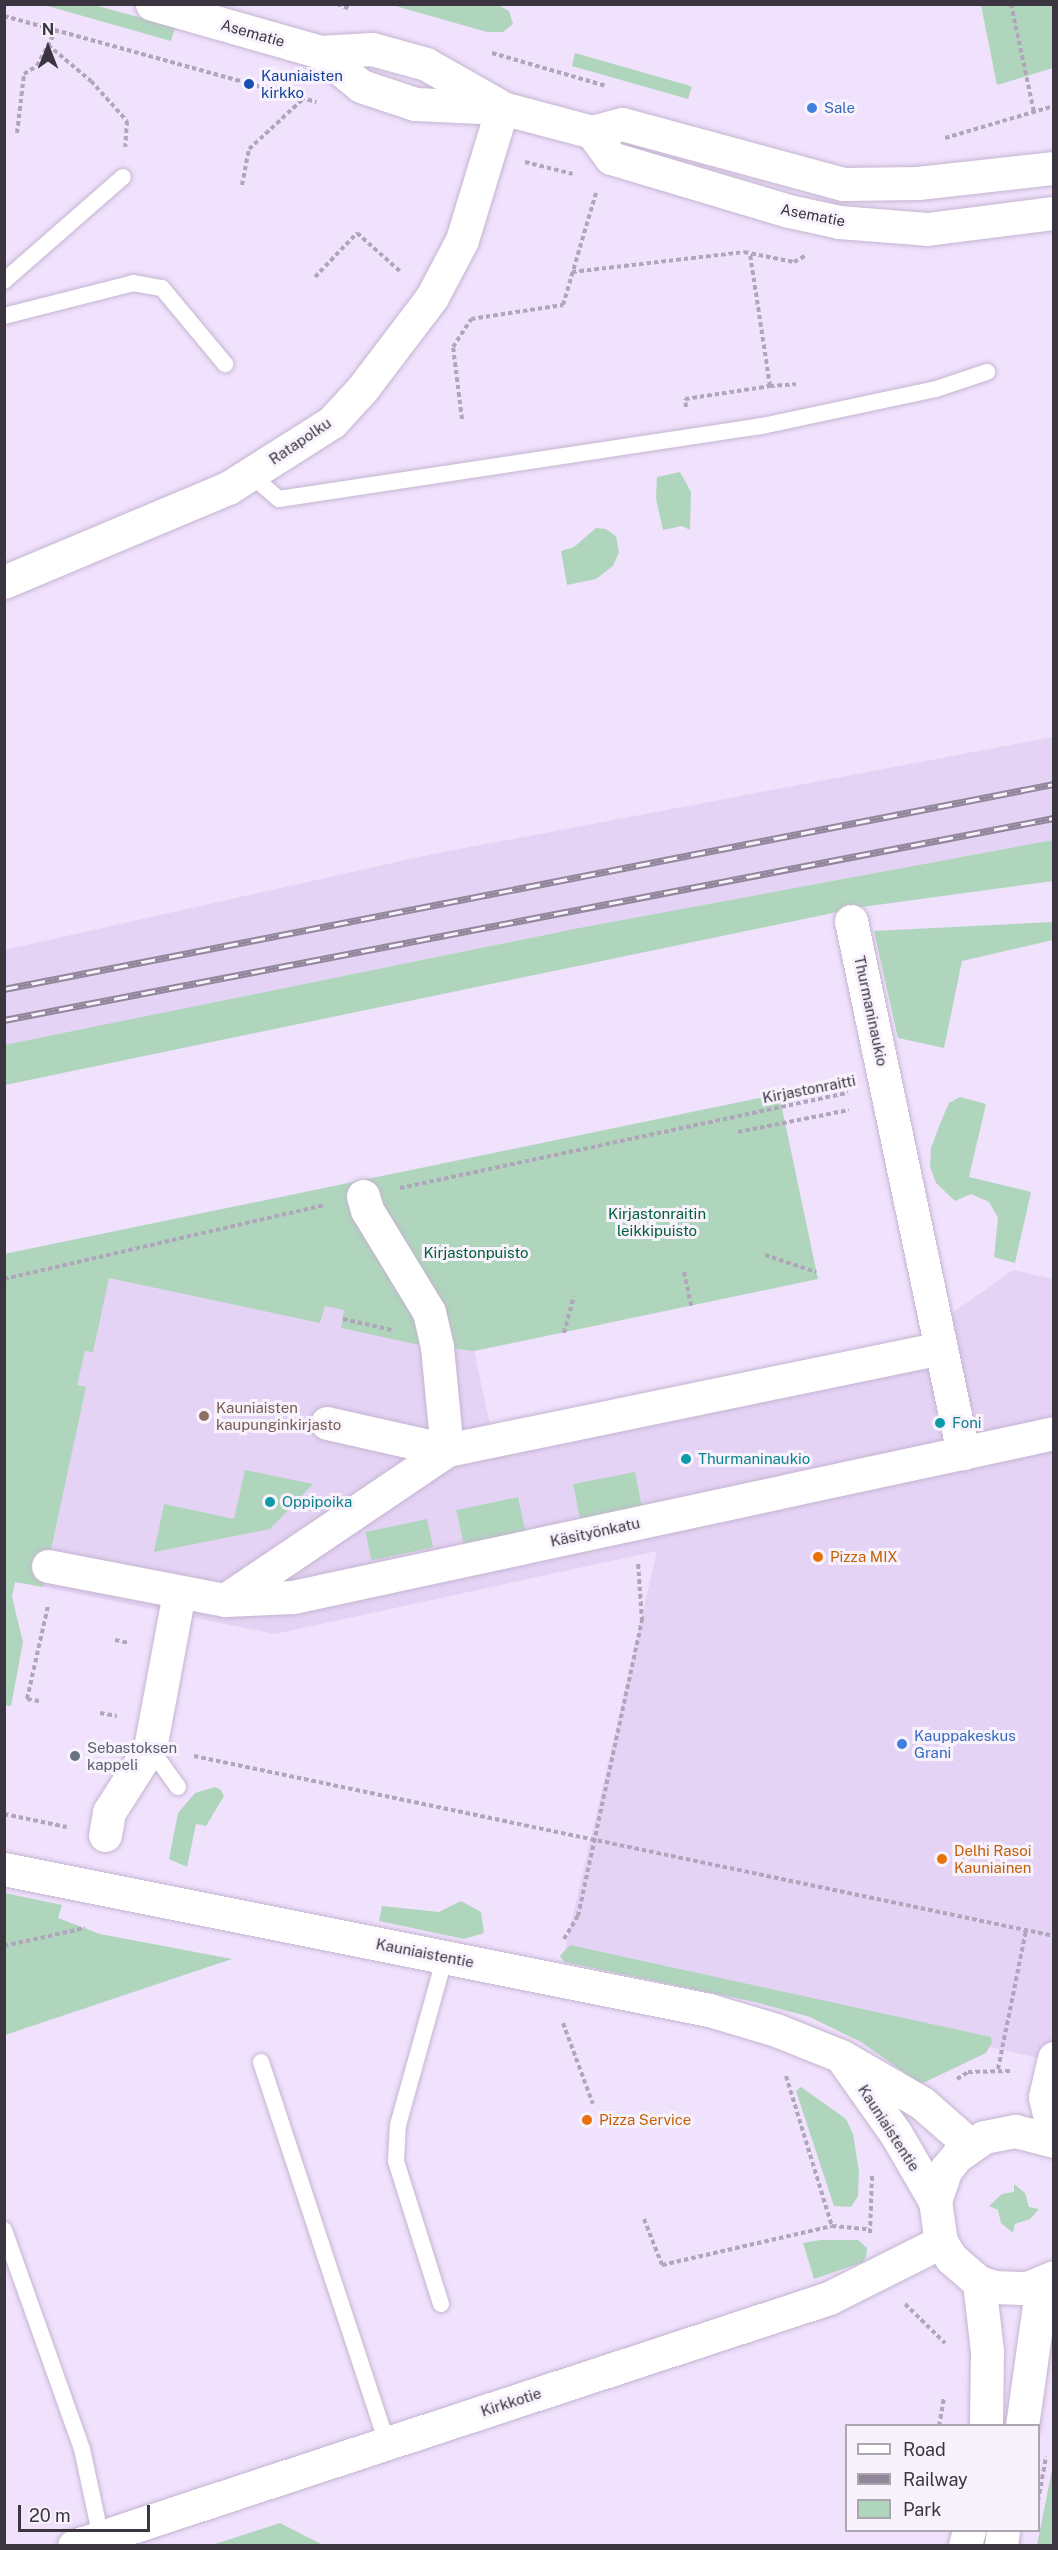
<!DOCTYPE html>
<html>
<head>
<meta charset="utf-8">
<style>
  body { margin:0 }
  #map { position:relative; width:1058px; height:2550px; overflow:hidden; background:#f0e1fd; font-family:"Public Sans",sans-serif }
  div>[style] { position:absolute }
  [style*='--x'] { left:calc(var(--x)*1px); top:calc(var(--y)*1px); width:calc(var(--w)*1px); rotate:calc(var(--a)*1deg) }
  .built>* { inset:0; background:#e5d3f5 }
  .green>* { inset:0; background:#afd6bd; transform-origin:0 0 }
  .path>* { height:4px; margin-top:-2px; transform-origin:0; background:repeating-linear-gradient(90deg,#b1a5bb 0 4.5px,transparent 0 7.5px) }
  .roads { filter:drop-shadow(0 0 2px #c4b5d0) drop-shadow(0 0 2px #c4b5d0) }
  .lane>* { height:16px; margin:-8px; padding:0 8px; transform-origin:8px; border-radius:8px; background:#fff }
  .street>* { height:33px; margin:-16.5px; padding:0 16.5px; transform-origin:16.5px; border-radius:16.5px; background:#fff }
  .secondary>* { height:33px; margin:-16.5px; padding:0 16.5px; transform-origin:16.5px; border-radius:16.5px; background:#fff }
  .rail>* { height:7px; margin-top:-3.5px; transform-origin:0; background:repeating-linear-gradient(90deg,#f8f2fd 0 14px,#92879a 0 28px); box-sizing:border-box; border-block:2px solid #92879a }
  .dots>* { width:16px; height:16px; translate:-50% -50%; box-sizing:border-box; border:3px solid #f8f2fd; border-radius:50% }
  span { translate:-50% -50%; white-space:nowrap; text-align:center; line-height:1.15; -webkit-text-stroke:6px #f8f2fd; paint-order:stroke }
  .street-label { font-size:15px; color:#3b3540 }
  .transit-label { font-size:15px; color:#164399 }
  .left { translate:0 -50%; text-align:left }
  .shop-label { font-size:15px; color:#366cbe }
  .park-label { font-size:15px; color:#006037 }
  .education-label { font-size:15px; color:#785e54 }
  .culture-label { font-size:15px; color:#0d838f }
  .food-label { font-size:15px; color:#c56008 }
  .worship-label { font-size:15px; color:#5b616d }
  .frame { position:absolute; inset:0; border:6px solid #3b3540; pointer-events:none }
  .legend { position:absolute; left:845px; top:2424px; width:195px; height:108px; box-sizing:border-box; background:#f8f2fd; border:2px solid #aca6b1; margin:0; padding:8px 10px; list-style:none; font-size:18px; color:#3b3540 }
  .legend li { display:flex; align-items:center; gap:12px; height:30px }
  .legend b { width:30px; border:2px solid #aca6b1 }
  .north { position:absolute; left:18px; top:18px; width:60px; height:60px; -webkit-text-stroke:4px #f8f2fd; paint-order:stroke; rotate:0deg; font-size:16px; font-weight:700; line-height:24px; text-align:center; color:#3b3540 }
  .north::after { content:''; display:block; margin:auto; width:21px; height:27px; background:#3b3540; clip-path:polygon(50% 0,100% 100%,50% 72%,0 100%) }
  .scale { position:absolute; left:18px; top:2505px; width:132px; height:27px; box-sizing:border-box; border:3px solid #3b3540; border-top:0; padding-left:8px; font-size:18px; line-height:21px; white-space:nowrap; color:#3b3540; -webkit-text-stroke:4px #f8f2fd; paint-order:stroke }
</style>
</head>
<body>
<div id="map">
  <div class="built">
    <i style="clip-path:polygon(1053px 737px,1053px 840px,579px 928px,5px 1045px,4px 950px,428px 855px)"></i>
    <i style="clip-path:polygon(441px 1194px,492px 1435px,900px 1350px,1013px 1270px,1053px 1279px,1053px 2061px,564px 1954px,657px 1551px,275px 1634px,15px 1581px,92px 1269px)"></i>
  </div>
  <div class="green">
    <i style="clip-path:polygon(44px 5px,94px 5px,175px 27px,171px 41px)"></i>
    <i style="clip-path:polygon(392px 5px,498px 5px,509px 11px,513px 24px,503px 32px,487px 32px)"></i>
    <i style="clip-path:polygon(981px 5px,1053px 5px,1053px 68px,997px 85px)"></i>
    <i style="clip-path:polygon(575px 53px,687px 85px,692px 87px,688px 99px,572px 66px)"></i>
    <i style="clip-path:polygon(680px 472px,691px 492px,690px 530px,682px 526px,663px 530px,656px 499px,657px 477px)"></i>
    <i style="clip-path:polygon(596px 528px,606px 529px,616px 536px,619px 552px,613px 566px,596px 579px,567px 585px,561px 551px,574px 547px)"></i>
    <i style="clip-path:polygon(1053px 840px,1053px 881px,862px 907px,5px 1085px,4px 1045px,579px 928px)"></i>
    <i style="clip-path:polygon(1053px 922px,1053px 940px,962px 961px,944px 1048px,898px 1038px,874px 931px)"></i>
    <i style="clip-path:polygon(779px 1094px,818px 1279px,474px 1351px,415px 1344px,341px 1328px,344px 1310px,325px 1306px,320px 1323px,109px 1278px,93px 1352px,85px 1351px,77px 1385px,86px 1387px,43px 1587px,15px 1582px,12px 1597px,23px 1642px,11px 1706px,4px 1705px,4px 1254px)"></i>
    <i style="clip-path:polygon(960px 1097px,986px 1104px,969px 1177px,1031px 1192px,1015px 1263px,994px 1257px,998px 1218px,989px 1202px,971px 1194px,955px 1201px,936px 1183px,930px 1167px,931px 1148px,942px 1119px,949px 1103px)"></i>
    <i style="clip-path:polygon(245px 1470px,313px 1484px,270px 1529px,154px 1552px,164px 1504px,234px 1519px)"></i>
    <i style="left:635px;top:1472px;width:36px;height:63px;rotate:79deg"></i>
    <i style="left:518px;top:1497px;width:35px;height:63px;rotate:78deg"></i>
    <i style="left:427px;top:1519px;width:29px;height:63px;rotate:78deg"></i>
    <i style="clip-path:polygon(215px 1787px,221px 1790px,224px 1796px,206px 1826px,196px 1824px,187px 1867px,169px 1859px,178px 1813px,195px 1793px)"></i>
    <i style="clip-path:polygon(5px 1893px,62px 1905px,58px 1918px,100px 1934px,232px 1959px,5px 2035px)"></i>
    <i style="clip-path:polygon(461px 1901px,481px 1912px,484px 1933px,464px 1939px,379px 1921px,382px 1906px,439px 1912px)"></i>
    <i style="clip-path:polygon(570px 1945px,991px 2037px,992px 2042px,986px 2053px,921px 2084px,861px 2042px,810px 2017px,755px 2002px,564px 1962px,560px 1956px)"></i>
    <i style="clip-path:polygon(801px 2087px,846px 2119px,853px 2134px,859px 2171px,858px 2196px,851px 2207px,834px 2206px,796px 2091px)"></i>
    <i style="clip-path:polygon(1014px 2184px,1025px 2193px,1029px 2207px,1039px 2209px,1030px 2219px,1015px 2224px,1013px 2233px,1001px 2223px,998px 2210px,989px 2206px,1002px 2194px,1014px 2192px)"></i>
    <i style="clip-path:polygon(820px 2240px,858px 2240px,867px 2248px,866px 2257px,863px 2262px,814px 2279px,803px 2243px)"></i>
    <i style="clip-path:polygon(1053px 2465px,1053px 2545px,1037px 2545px)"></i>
    <i style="clip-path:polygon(280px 2523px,323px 2545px,212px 2545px)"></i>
  </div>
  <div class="path">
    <i style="--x:337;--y:4;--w:14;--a:21"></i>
    <i style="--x:1011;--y:4;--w:110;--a:78"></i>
    <i style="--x:4;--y:16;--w:324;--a:15.4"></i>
    <i style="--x:48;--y:45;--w:56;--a:39.9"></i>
    <i style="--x:91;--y:81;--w:54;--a:48"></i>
    <i style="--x:127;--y:121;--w:26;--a:94"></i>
    <i style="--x:492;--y:53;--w:119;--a:16.1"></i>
    <i style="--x:17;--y:133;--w:59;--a:-83.2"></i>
    <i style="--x:24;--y:74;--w:15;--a:-32"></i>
    <i style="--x:37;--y:66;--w:41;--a:-62.2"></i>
    <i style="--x:945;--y:138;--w:114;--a:-16.4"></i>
    <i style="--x:525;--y:162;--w:49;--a:14"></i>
    <i style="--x:242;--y:185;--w:37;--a:-79"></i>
    <i style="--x:249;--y:149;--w:74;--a:-42.8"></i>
    <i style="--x:572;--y:272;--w:173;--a:-6.6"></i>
    <i style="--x:744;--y:252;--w:51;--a:11.3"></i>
    <i style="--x:794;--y:262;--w:13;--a:-29"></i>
    <i style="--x:315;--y:277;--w:61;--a:-46.3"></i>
    <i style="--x:357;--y:233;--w:59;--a:41.6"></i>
    <i style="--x:770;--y:386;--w:26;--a:-4"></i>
    <i style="--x:686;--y:407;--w:8;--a:-97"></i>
    <i style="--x:685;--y:399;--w:86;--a:-8.7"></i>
    <i style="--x:770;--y:386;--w:134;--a:-98.6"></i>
    <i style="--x:462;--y:419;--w:73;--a:-97.1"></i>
    <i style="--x:453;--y:347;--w:33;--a:-57"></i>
    <i style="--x:471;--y:319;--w:93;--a:-8.7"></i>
    <i style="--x:563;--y:305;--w:117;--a:-73.6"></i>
    <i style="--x:738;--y:1132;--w:113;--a:-11.2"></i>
    <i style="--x:400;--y:1188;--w:458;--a:-12"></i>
    <i style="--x:765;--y:1255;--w:54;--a:18.4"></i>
    <i style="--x:684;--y:1272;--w:35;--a:78"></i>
    <i style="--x:4;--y:1279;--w:329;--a:-13"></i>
    <i style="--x:343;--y:1319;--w:50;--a:12.7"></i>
    <i style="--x:564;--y:1333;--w:38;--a:-75"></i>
    <i style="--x:115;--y:1640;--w:14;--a:12"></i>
    <i style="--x:39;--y:1701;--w:12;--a:-171"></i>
    <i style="--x:27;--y:1699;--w:95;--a:-77.3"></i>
    <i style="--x:100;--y:1713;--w:17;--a:10"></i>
    <i style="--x:194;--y:1756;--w:879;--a:11.82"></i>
    <i style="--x:4;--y:1814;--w:64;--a:11.7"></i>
    <i style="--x:564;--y:1939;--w:27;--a:-59"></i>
    <i style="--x:578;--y:1916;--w:302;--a:-77.8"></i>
    <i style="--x:642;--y:1621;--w:59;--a:-93.9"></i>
    <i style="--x:4;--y:1946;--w:83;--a:-12.5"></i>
    <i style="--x:563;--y:2023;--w:86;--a:69.7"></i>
    <i style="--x:998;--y:2069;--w:142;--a:-78.6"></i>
    <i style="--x:786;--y:2076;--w:157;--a:73"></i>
    <i style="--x:832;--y:2226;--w:36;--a:5"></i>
    <i style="--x:957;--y:2079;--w:13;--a:-32"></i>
    <i style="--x:968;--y:2072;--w:42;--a:-1.4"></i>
    <i style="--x:644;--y:2219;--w:49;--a:68.6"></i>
    <i style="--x:662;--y:2265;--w:174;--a:-12.9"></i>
    <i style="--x:870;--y:2233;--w:58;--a:-88"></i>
    <i style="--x:905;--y:2304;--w:56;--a:44.3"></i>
    <i style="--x:939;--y:2426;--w:28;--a:-80"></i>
    <i style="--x:1038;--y:2501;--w:45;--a:-79.7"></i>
  </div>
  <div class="roads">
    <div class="lane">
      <i style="--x:4;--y:281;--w:158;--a:-41.2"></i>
      <i style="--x:4;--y:316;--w:133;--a:-14.3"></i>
      <i style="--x:133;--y:283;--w:29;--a:10"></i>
      <i style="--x:162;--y:288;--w:99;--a:50.3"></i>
      <i style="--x:250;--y:474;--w:38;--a:41"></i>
      <i style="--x:279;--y:499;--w:488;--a:-8.6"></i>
      <i style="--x:762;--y:426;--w:178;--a:-12"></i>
      <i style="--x:936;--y:389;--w:54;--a:-18.4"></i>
      <i style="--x:150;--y:1748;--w:48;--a:54.3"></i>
      <i style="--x:261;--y:2062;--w:401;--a:71.7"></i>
      <i style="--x:4;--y:2230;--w:232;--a:70.4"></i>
      <i style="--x:82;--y:2449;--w:95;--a:77.9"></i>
      <i style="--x:441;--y:2304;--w:150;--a:-107.5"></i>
      <i style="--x:396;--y:2161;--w:36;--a:-87"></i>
      <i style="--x:398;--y:2125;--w:174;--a:-74.4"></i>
    </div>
    <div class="street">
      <i style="--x:4;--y:582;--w:243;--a:-22.8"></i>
      <i style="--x:228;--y:488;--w:123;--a:-32.4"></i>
      <i style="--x:332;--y:422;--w:46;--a:-47.6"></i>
      <i style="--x:363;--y:388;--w:114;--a:-52.8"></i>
      <i style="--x:432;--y:297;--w:64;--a:-62.2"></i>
      <i style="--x:462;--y:240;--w:138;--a:-73.1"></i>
      <i style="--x:851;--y:921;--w:544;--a:78.11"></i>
      <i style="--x:363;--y:1196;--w:15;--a:74"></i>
      <i style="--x:367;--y:1210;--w:119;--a:58.7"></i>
      <i style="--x:429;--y:1312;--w:36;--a:77"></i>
      <i style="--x:437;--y:1347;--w:103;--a:84.5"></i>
      <i style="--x:327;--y:1423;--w:123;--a:12.7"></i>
      <i style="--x:48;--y:1566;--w:180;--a:10.9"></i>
      <i style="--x:225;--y:1600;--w:268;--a:-34"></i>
      <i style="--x:447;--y:1450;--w:504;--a:-11.67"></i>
      <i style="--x:225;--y:1600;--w:68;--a:-2.5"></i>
      <i style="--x:293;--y:1597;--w:778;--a:-12.16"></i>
      <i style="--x:105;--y:1835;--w:23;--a:-80"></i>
      <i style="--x:109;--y:1812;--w:76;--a:-57.4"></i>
      <i style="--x:150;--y:1748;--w:158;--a:-79.4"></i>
      <i style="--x:4;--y:1869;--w:719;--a:11.31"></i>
      <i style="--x:709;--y:2010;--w:70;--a:16.6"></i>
      <i style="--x:776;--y:2030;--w:70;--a:21.8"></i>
      <i style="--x:841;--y:2056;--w:94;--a:30.1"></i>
      <i style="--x:922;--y:2103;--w:64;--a:41.2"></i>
      <i style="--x:1054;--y:2058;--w:40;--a:103"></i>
      <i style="--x:1045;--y:2097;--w:40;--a:77"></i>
      <i style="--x:845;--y:2062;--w:88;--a:54.7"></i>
      <i style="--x:896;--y:2134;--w:78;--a:59.8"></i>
      <i style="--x:74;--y:2546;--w:795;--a:-18.18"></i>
      <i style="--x:829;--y:2298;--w:125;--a:-26.6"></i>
    </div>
    <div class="secondary">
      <i style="--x:152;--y:4;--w:175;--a:15.9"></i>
      <i style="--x:320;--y:52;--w:52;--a:-3.3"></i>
      <i style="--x:372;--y:49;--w:56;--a:15.5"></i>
      <i style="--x:426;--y:64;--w:83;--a:29.7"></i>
      <i style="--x:320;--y:52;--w:53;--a:39.7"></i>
      <i style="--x:361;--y:86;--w:57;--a:18.4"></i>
      <i style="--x:415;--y:104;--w:87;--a:2.6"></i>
      <i style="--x:502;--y:108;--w:93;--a:14.9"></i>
      <i style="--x:592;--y:132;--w:31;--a:-15"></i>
      <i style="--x:622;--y:124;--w:229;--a:15.2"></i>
      <i style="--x:843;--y:184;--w:75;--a:-0.8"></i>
      <i style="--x:918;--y:183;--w:137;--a:-6.3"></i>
      <i style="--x:592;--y:132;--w:32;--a:54"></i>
      <i style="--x:611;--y:158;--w:186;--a:16.6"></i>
      <i style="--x:789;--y:211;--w:51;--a:12.4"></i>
      <i style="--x:839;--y:222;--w:88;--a:4.5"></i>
      <i style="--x:927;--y:229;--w:128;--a:-7.2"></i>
      <i style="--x:1054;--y:2141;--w:40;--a:-165.6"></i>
      <i style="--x:1015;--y:2131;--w:32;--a:169"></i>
      <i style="--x:984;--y:2137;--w:33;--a:145"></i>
      <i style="--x:957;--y:2156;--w:17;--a:130"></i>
      <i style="--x:946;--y:2169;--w:34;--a:109"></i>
      <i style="--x:935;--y:2201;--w:41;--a:81.7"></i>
      <i style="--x:941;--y:2242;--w:19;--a:58"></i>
      <i style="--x:951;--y:2258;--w:37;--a:41"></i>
      <i style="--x:979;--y:2282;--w:16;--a:18"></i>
      <i style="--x:994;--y:2287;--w:33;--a:2"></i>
      <i style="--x:1027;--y:2288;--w:29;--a:-22"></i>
      <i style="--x:979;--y:2282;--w:69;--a:83.4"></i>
      <i style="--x:987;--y:2351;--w:75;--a:90.8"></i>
      <i style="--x:1022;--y:2426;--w:143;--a:-82"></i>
      <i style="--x:965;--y:2546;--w:16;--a:-76"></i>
      <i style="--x:1001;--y:2546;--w:16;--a:-83"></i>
    </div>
  </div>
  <div class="rail">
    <i style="--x:4;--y:989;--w:1070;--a:-11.05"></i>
    <i style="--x:4;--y:1020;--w:1069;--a:-10.89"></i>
  </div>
  <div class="dots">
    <i style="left:249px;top:84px;background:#1a4fb4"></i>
    <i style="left:812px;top:108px;background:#3f7fe0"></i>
    <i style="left:204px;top:1416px;background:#8d6e63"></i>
    <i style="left:940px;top:1423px;background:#0f9aa8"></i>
    <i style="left:686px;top:1459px;background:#0f9aa8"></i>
    <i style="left:270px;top:1502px;background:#0f9aa8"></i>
    <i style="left:818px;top:1557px;background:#e8710a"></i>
    <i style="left:902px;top:1744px;background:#3f7fe0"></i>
    <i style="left:75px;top:1756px;background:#6b7280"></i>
    <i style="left:942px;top:1859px;background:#e8710a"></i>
    <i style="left:587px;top:2120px;background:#e8710a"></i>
  </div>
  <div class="street-label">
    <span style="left:253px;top:33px;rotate:16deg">Asematie</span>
    <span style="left:813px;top:215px;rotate:11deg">Asematie</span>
    <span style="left:300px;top:441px;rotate:-34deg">Ratapolku</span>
    <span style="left:871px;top:1011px;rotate:78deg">Thurmaninaukio</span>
    <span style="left:809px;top:1089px;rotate:-11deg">Kirjastonraitti</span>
    <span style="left:595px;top:1532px;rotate:-12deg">Käsityönkatu</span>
    <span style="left:425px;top:1953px;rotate:11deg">Kauniaistentie</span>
    <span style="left:889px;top:2128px;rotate:57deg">Kauniaistentie</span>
    <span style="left:511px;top:2402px;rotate:-18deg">Kirkkotie</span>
  </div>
  <div class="transit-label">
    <span class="left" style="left:261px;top:84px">Kauniaisten<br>kirkko</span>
  </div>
  <div class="shop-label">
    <span class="left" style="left:824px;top:108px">Sale</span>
    <span class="left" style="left:914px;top:1744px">Kauppakeskus<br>Grani</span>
  </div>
  <div class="park-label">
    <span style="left:657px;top:1222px">Kirjastonraitin<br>leikkipuisto</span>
    <span style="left:476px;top:1253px">Kirjastonpuisto</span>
  </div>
  <div class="education-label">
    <span class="left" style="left:216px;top:1416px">Kauniaisten<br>kaupunginkirjasto</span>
  </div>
  <div class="culture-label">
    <span class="left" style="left:952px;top:1423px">Foni</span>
    <span class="left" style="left:698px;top:1459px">Thurmaninaukio</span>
    <span class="left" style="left:282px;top:1502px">Oppipoika</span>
  </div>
  <div class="food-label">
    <span class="left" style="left:830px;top:1557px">Pizza MIX</span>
    <span class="left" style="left:954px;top:1859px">Delhi Rasoi<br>Kauniainen</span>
    <span class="left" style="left:599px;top:2120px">Pizza Service</span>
  </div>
  <div class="worship-label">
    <span class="left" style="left:87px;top:1756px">Sebastoksen<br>kappeli</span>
  </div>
  <div class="frame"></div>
  <ul class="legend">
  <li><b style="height:8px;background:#fff"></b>Road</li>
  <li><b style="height:8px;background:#92879a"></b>Railway</li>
  <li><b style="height:16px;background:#afd6bd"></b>Park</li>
  </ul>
  <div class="north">N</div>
  <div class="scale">20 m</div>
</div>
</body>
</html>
